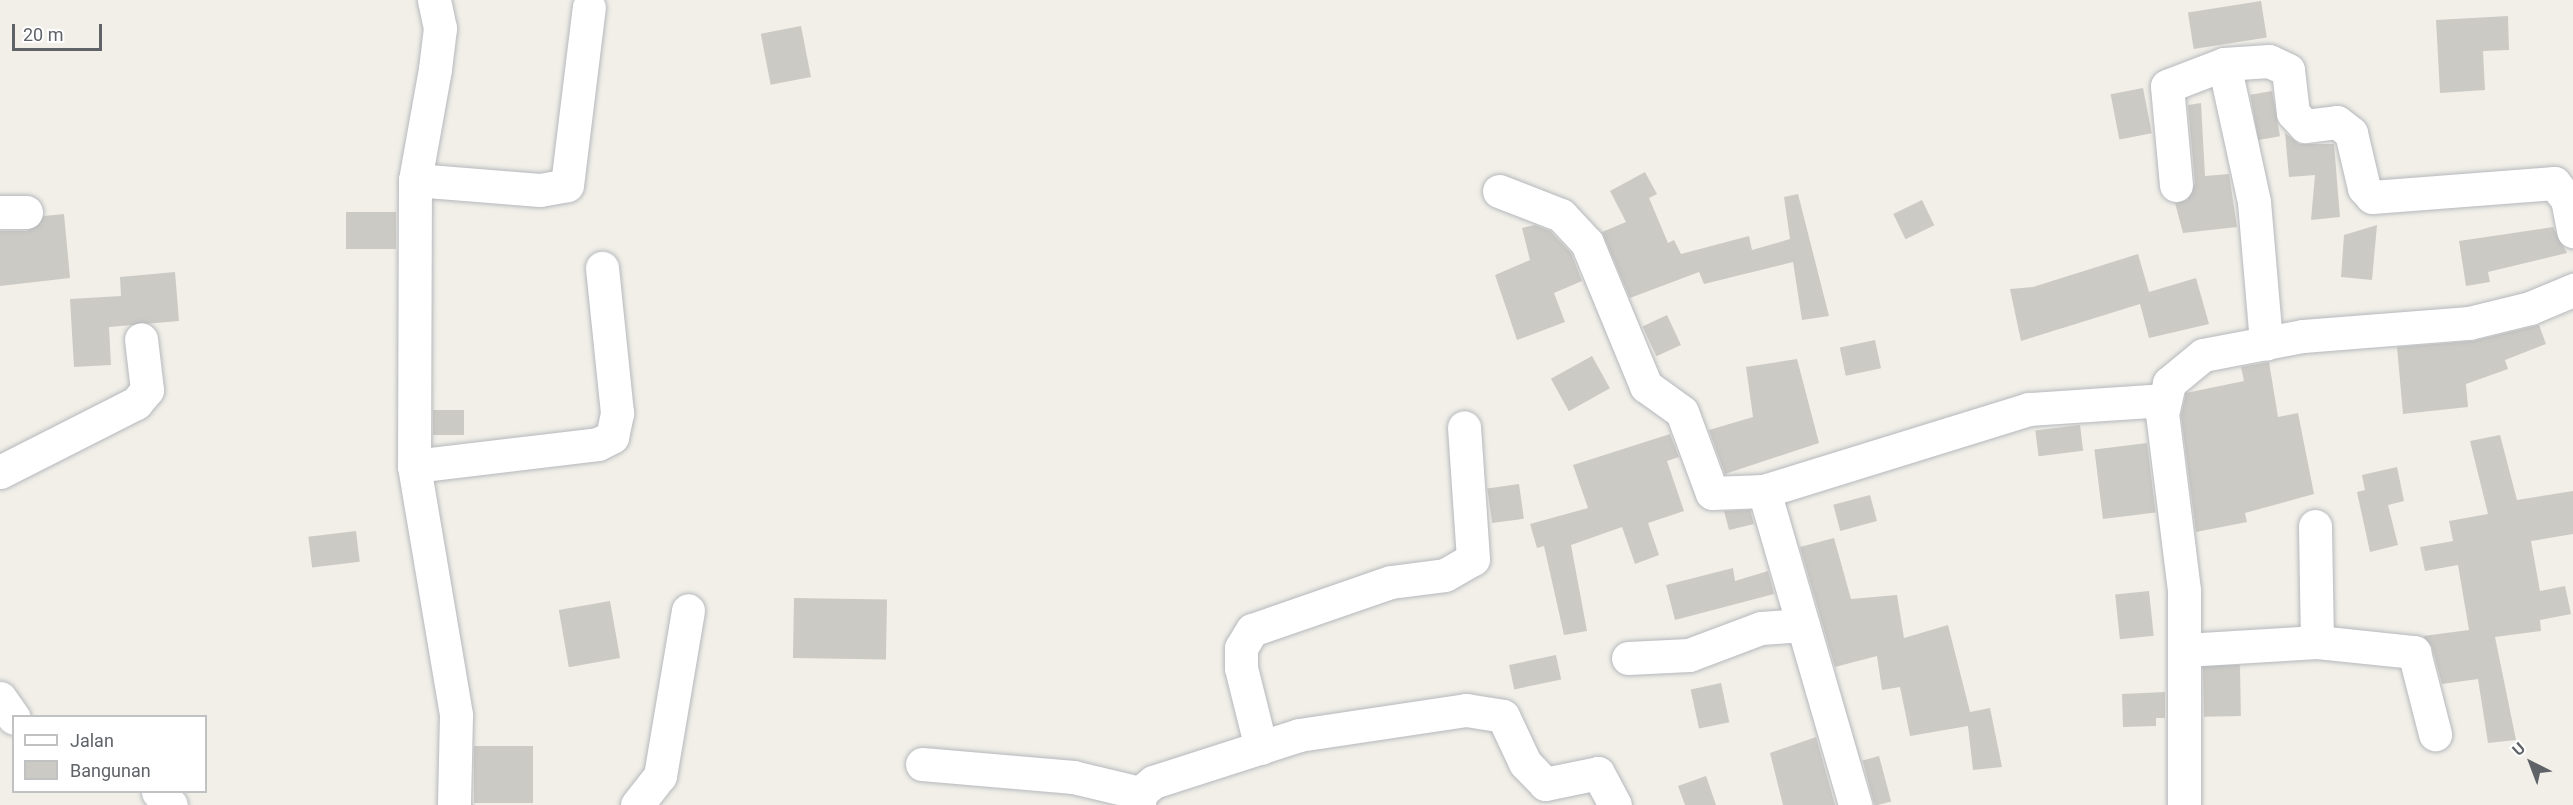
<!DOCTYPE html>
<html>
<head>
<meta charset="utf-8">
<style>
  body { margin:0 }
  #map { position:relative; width:2573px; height:805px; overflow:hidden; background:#f1efe8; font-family:Roboto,sans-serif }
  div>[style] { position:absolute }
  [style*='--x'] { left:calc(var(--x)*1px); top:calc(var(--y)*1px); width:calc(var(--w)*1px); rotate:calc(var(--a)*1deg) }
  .building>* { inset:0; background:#cccac5; transform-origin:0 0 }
  .roads { filter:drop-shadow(0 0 2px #b5b8bc) drop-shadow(0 0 2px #b5b8bc) }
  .minor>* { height:33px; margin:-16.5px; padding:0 16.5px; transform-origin:16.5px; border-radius:16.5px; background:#fff }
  span { translate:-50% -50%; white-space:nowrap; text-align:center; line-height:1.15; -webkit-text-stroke:4.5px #fff; paint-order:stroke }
  .legend { position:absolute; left:12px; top:715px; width:195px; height:78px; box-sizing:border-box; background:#fff; border:2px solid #bfc1c3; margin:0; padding:8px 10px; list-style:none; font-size:18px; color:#5f6368 }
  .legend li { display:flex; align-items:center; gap:12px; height:30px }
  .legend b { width:30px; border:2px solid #bfc1c3 }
  .north { position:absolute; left:2501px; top:733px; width:60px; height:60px; -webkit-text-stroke:4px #fff; paint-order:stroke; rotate:318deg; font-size:16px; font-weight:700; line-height:24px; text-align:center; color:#5f6368 }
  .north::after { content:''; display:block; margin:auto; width:21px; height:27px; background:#5f6368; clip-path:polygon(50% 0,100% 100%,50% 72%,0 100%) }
  .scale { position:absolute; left:12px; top:24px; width:90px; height:27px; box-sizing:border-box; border:3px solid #5f6368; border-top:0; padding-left:8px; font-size:18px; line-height:21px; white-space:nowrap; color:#5f6368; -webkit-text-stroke:4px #fff; paint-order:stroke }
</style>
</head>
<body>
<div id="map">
  <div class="building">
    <i style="left:2261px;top:1px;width:37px;height:74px;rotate:81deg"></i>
    <i style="clip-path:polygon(2508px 16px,2509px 50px,2483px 51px,2485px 90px,2440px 93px,2436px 20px)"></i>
    <i style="left:801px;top:26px;width:52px;height:41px;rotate:79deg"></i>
    <i style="left:2143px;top:88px;width:46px;height:33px;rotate:79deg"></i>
    <i style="left:2272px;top:91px;width:46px;height:22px;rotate:80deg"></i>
    <i style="clip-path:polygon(2201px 103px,2205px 176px,2229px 174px,2237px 227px,2183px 233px,2175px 203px,2187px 200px,2195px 183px,2188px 105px)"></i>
    <i style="clip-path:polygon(2285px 133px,2299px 144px,2334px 144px,2340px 217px,2311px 220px,2315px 175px,2289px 177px)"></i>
    <i style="clip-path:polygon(1645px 172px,1657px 194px,1649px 198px,1668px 243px,1674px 240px,1681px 254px,1749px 236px,1752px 250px,1790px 239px,1784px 197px,1798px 194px,1829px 316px,1802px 320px,1793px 262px,1704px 284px,1699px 272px,1630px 298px,1602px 232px,1626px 222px,1610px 191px)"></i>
    <i style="left:1922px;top:200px;width:28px;height:32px;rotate:64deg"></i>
    <i style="left:346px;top:212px;width:50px;height:37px"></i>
    <i style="clip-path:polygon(64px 214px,70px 278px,0 286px,0 231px,27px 231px,44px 216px)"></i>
    <i style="clip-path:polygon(1535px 225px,1550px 231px,1571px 253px,1582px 281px,1554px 293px,1565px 322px,1517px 340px,1495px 275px,1530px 260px,1522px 228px)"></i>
    <i style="clip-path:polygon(2377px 225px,2372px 280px,2341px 277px,2344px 235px)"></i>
    <i style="clip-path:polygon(2553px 227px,2567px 253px,2488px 272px,2490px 282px,2466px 286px,2459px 241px)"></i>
    <i style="clip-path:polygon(2138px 254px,2149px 292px,2196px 278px,2209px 324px,2149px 338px,2140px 304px,2021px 341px,2010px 289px,2033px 287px)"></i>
    <i style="clip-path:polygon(175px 272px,179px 321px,109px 327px,111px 365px,74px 367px,70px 299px,121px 296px,120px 277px)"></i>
    <i style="left:1667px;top:315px;width:33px;height:27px;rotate:65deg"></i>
    <i style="clip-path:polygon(2539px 325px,2546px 344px,2505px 360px,2508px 369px,2466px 384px,2468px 407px,2403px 414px,2397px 347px,2473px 341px)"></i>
    <i style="left:1875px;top:340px;width:29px;height:36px;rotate:78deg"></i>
    <i style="left:1592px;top:356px;width:37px;height:47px;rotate:61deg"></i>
    <i style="clip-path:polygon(1797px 359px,1819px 443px,1725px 474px,1709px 430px,1753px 417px,1746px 367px)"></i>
    <i style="clip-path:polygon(2269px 362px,2278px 417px,2298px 413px,2314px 494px,2245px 513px,2247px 522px,2196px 532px,2181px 415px,2186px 393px,2244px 381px,2241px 367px)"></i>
    <i style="left:433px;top:410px;width:31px;height:25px"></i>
    <i style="left:2080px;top:425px;width:26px;height:45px;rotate:83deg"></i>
    <i style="clip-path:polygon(1670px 434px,1679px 457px,1667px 461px,1684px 511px,1648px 523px,1659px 555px,1635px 564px,1622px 527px,1571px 545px,1587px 631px,1564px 635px,1544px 546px,1537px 548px,1530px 524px,1588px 508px,1573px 465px)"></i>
    <i style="clip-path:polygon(2500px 435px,2517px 500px,2573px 491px,2573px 534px,2531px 541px,2540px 591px,2565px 586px,2571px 614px,2540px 620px,2541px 631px,2495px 637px,2516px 740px,2488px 743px,2478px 679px,2442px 684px,2432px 647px,2423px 636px,2469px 630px,2458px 565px,2425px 571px,2420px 547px,2453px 541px,2449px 521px,2488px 514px,2470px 441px)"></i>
    <i style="left:2147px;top:443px;width:70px;height:53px;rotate:83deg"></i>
    <i style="clip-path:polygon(2397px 467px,2404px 501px,2388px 505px,2398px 545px,2370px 552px,2357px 492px,2365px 490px,2362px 475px)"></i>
    <i style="left:1519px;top:484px;width:35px;height:32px;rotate:82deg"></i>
    <i style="left:1870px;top:495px;width:27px;height:38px;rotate:75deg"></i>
    <i style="clip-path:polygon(1750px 510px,1754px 524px,1729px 530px,1724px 511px)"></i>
    <i style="left:356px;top:531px;width:31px;height:48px;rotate:83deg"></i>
    <i style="clip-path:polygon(1834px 538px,1851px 599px,1897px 595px,1904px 638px,1948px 625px,1970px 712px,1990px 708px,2002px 767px,1973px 770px,1968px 726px,1910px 736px,1900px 687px,1882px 690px,1877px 656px,1835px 667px,1800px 547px)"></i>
    <i style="clip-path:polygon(1733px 568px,1735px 581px,1768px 571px,1774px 594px,1675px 620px,1666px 585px)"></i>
    <i style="left:2149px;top:591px;width:45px;height:34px;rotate:84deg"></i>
    <i style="left:794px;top:598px;width:93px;height:60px;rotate:1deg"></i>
    <i style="left:610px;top:601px;width:58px;height:52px;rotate:80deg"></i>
    <i style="left:1556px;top:655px;width:25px;height:48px;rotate:78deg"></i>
    <i style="left:2240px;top:665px;width:51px;height:37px;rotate:89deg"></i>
    <i style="left:1721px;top:683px;width:40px;height:31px;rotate:78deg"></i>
    <i style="clip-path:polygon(2165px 692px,2165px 718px,2156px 718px,2156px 726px,2123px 727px,2122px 694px)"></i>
    <i style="clip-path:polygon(1816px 737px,1835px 805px,1783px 805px,1770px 753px)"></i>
    <i style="left:474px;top:746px;width:59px;height:57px"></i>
    <i style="left:1879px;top:756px;width:47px;height:17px;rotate:75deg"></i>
    <i style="clip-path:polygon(1706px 776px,1716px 805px,1685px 805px,1678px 786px)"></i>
  </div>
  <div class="roads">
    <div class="minor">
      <i style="--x:434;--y:0;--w:29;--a:78"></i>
      <i style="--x:440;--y:28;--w:41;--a:97"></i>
      <i style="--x:435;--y:69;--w:113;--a:100.2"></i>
      <i style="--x:415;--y:180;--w:286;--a:90.2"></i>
      <i style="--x:414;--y:466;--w:253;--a:80.4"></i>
      <i style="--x:456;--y:715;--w:90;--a:91.3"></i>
      <i style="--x:2224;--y:64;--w:141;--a:77.7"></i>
      <i style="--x:2254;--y:202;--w:142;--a:85.1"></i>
      <i style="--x:415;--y:180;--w:125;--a:4.6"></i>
      <i style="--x:540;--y:190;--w:27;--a:-10"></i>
      <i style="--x:567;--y:185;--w:179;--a:-83"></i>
      <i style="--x:2176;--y:185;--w:99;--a:-95.2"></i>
      <i style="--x:2167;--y:86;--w:61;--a:-21.1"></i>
      <i style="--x:2224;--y:64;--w:45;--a:-3.8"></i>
      <i style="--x:2269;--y:61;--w:21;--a:25"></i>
      <i style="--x:2288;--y:70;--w:43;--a:83.4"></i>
      <i style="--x:2293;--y:113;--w:18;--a:47"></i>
      <i style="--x:2305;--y:126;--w:32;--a:-7"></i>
      <i style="--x:2337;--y:122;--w:18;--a:38"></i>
      <i style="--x:2351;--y:133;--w:57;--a:76.7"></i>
      <i style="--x:2364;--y:188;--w:12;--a:48"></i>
      <i style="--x:2372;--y:197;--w:183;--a:-4.4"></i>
      <i style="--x:2554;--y:183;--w:21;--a:51"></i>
      <i style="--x:2567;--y:199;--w:33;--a:79"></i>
      <i style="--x:1499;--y:191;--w:66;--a:21.2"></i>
      <i style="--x:1561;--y:215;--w:38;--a:47"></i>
      <i style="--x:1587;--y:243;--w:155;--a:67.6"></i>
      <i style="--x:1646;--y:386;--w:44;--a:35.8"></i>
      <i style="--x:1682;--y:412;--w:86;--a:69.7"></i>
      <i style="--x:1712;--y:493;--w:52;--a:-2.2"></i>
      <i style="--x:1764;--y:491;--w:327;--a:73.8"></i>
      <i style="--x:0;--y:212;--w:26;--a:0"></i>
      <i style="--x:414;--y:466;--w:185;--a:-6.8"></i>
      <i style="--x:598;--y:444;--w:16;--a:-27"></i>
      <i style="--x:612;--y:437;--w:25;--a:-78"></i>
      <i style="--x:617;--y:413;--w:146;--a:-95.9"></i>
      <i style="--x:0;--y:472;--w:153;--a:-26.9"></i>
      <i style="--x:136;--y:403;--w:17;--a:-50"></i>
      <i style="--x:147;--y:390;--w:51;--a:-96.7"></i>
      <i style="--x:1764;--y:491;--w:277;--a:-17.2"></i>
      <i style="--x:2029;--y:409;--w:135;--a:-3.8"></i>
      <i style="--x:2317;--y:642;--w:98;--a:5.9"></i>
      <i style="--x:2414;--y:652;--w:85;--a:75.6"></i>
      <i style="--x:2185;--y:650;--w:132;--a:-3.5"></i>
      <i style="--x:2317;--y:642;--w:116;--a:-91"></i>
      <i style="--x:1628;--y:658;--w:61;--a:-2.8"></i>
      <i style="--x:1689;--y:655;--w:77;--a:-20.6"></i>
      <i style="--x:1761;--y:628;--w:42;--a:-4.1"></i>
      <i style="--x:0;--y:698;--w:24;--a:55"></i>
      <i style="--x:1261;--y:748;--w:82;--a:-104"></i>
      <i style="--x:1241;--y:668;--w:20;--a:-90"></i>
      <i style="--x:1241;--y:648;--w:21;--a:-59"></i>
      <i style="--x:1252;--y:630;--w:147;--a:-19.1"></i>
      <i style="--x:1391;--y:582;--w:54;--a:-7.4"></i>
      <i style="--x:1445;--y:575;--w:32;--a:-30"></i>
      <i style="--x:1473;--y:559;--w:132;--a:-93.9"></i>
      <i style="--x:922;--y:764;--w:152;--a:4.9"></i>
      <i style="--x:1073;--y:777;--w:69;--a:13.4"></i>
      <i style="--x:158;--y:792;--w:18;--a:45"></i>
      <i style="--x:637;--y:805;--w:37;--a:-52"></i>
      <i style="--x:660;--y:776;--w:168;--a:-80.4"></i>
      <i style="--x:1139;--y:805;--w:12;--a:-85"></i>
      <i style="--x:1140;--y:793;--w:17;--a:-40"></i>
      <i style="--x:1153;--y:782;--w:153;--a:-17.8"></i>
      <i style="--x:1299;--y:735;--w:169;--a:-8.5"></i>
      <i style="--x:1466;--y:710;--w:37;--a:9"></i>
      <i style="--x:1503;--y:716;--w:52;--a:64.9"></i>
      <i style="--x:1525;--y:763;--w:29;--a:46"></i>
      <i style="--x:1545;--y:784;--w:54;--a:-11.7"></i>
      <i style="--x:1598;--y:773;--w:36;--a:62"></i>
      <i style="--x:2184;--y:805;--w:215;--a:-90"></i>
      <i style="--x:2184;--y:590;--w:177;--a:-97.1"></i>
      <i style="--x:2162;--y:414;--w:32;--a:-77"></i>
      <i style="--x:2169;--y:383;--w:44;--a:-39.5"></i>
      <i style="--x:2203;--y:355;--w:102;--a:-10.8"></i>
      <i style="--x:2303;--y:336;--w:167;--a:-4.5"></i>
      <i style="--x:2469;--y:323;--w:63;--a:-13.8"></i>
      <i style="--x:2530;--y:308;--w:47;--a:-22.7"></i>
    </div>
  </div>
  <ul class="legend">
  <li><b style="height:8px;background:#fff"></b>Jalan</li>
  <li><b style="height:16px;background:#cccac5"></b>Bangunan</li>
  </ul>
  <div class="north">U</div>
  <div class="scale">20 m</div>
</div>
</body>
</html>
